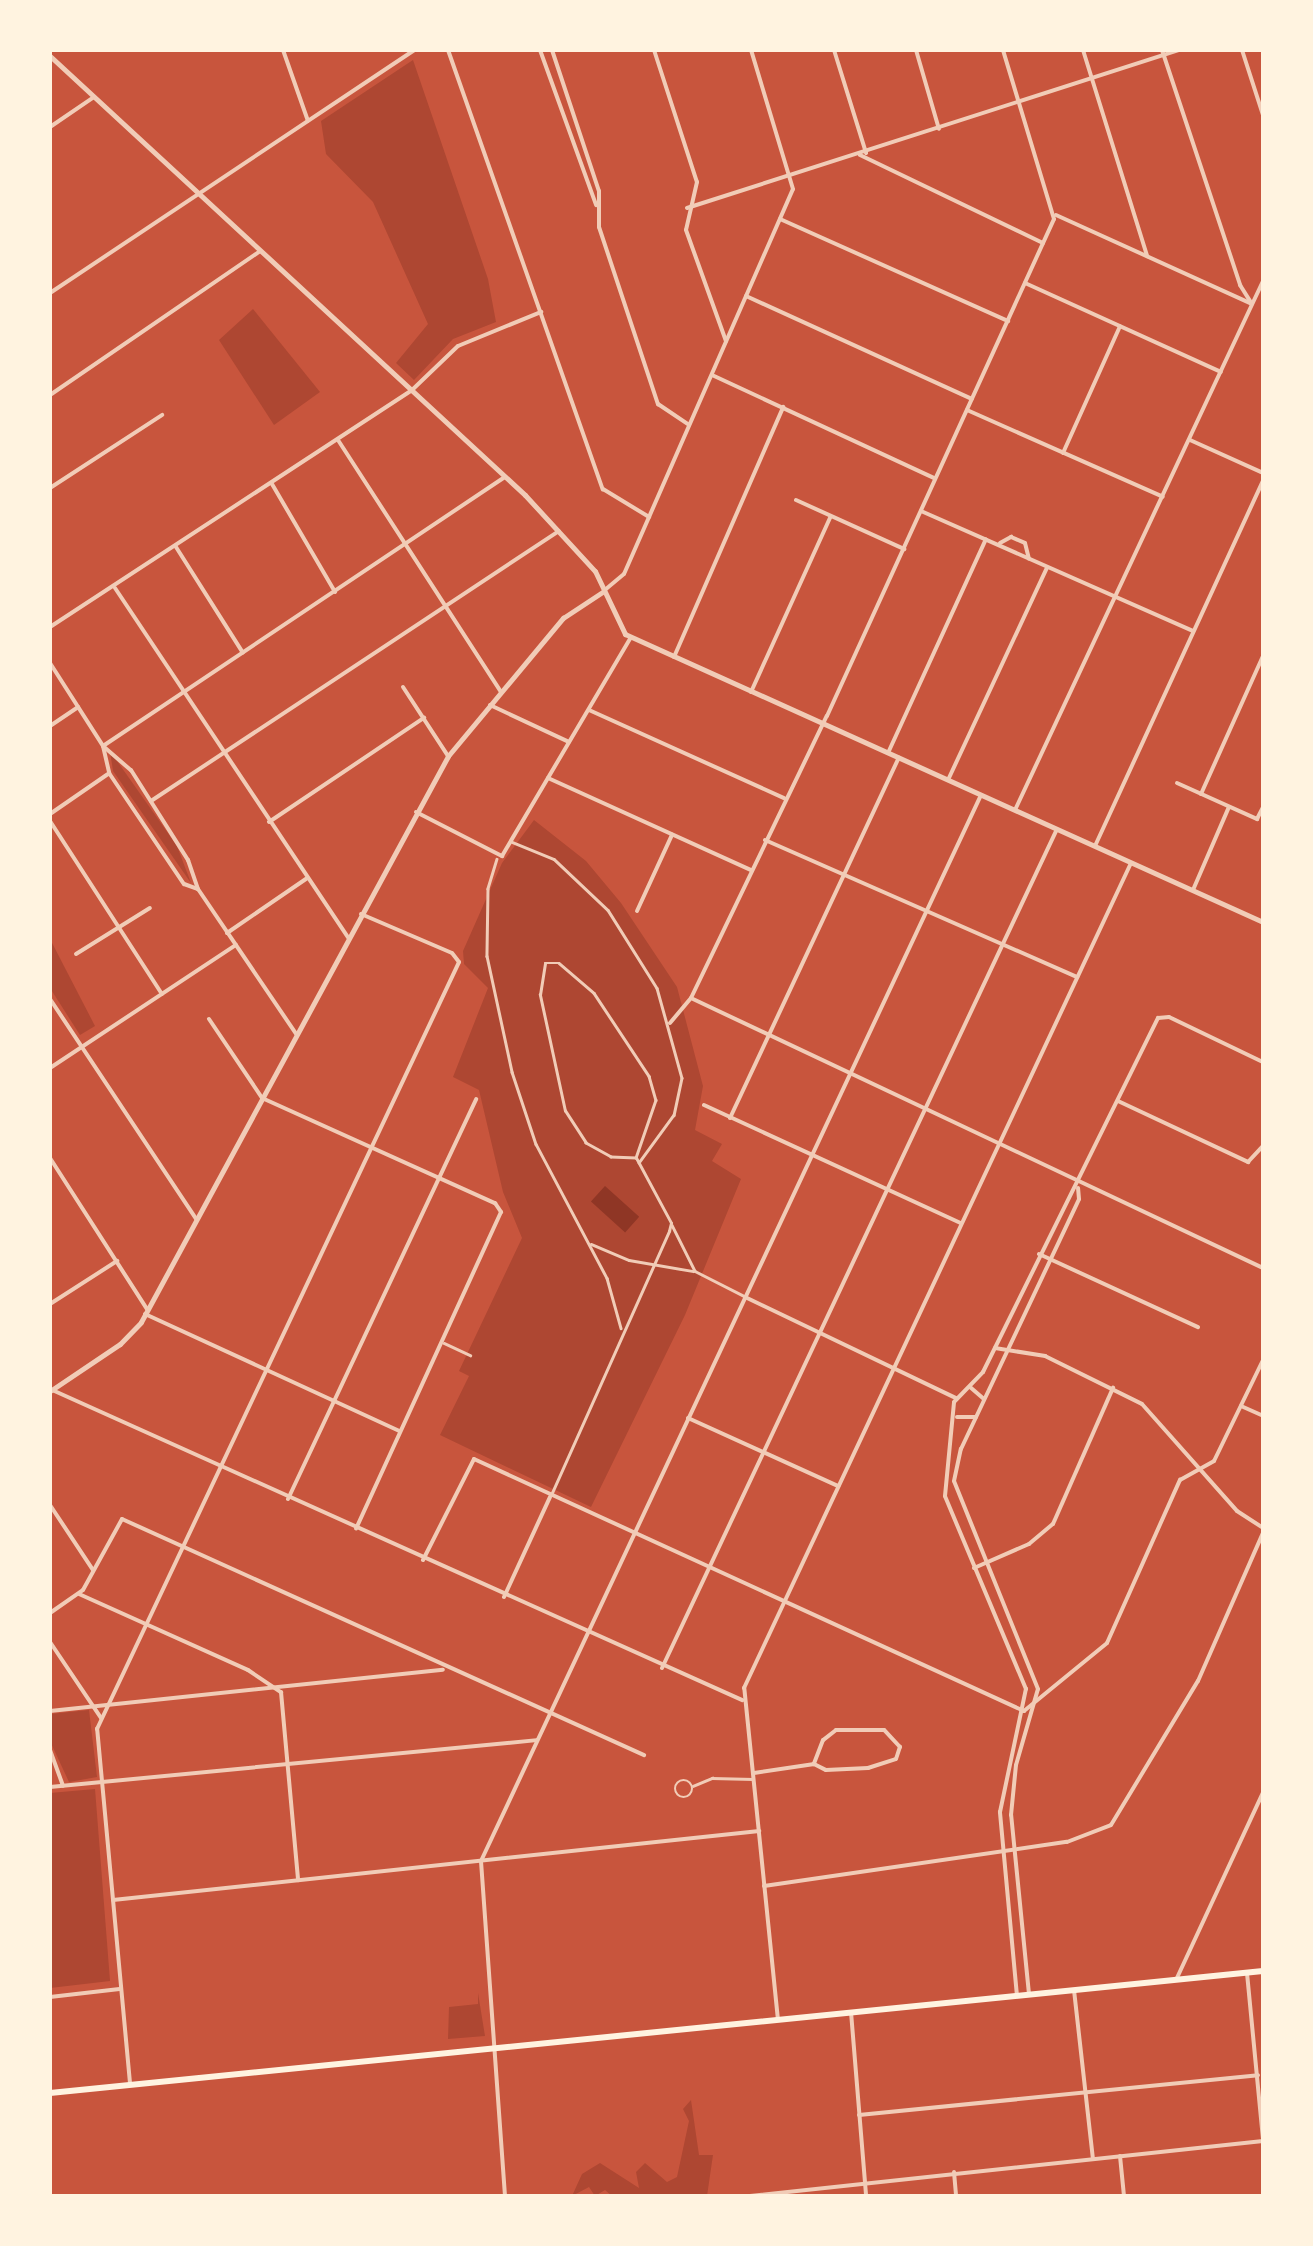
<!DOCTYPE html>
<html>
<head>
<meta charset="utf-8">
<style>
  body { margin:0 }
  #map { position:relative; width:1313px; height:2246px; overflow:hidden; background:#c8553d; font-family:"Times New Roman",serif }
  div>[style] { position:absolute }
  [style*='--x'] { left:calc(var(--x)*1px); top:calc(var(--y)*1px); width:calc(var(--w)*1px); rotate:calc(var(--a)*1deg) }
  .green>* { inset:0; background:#ae4732 }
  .water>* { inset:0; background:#8f3625; transform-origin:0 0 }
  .service>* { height:2.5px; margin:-1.25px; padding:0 1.25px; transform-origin:1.25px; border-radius:1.25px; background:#f1ccb7 }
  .service>.ring { margin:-1.25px; padding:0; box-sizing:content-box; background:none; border:2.5px solid #f1ccb7; border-radius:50% }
  .minor>* { height:4px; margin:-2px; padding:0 2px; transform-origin:2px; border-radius:2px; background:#f1ccb7 }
  .tertiary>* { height:5px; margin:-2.5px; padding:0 2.5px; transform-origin:2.5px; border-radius:2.5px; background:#f1ccb7 }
  .primary>* { height:6px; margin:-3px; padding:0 3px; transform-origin:3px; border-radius:3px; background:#fff3e0 }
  span { translate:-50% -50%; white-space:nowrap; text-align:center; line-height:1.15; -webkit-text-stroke:10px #fff3e0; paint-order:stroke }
  .frame { position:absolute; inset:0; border:52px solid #fff3e0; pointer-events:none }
</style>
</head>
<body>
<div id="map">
  <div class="green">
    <i style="clip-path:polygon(413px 60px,488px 279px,496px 322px,453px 339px,414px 380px,396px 363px,428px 324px,373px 202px,326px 154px,321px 121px)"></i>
    <i style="clip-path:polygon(253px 309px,320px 392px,274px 425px,219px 340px)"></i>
    <i style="clip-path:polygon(110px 751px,177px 846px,191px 883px,113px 771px)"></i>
    <i style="clip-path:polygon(534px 820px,586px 861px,621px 903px,677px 987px,703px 1086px,695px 1130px,722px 1144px,712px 1161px,741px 1179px,685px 1315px,591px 1507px,440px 1435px,469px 1376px,459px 1371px,522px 1238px,503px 1192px,479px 1090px,453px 1077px,488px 988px,464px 964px,463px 951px,502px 863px)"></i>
    <i style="clip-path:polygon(50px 939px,95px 1026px,80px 1035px,50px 988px)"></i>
    <i style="clip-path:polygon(89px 1710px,97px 1777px,69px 1782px,50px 1741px,50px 1714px)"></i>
    <i style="clip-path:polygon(95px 1789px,110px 1981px,50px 1988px,50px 1793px)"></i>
    <i style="clip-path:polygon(478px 1993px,485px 2036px,448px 2039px,449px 2007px,478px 2004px)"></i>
    <i style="clip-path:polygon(691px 2100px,699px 2155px,713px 2155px,707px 2196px,612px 2196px,605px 2190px,595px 2196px,589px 2187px,572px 2196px,582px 2174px,600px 2163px,639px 2188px,636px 2172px,645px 2163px,667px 2182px,677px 2177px,689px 2121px,683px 2109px)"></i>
  </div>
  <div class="water">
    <i style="left:605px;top:1186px;width:46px;height:21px;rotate:42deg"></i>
  </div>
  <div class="service">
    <i style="--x:512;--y:842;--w:45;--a:22"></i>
    <i style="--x:554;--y:859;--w:74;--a:43.4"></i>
    <i style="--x:608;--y:910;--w:92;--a:57.9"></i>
    <i style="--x:657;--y:988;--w:93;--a:74.5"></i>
    <i style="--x:682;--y:1078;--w:38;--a:102"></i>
    <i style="--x:674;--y:1115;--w:59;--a:126.1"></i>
    <i style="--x:497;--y:859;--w:31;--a:107"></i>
    <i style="--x:488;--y:889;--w:67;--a:90.9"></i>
    <i style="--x:487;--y:956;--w:119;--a:77.8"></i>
    <i style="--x:512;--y:1072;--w:76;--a:71.6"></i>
    <i style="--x:536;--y:1144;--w:152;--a:62.1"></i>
    <i style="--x:607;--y:1278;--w:52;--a:74.4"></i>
    <i style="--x:545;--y:963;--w:14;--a:0"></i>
    <i style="--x:559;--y:963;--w:46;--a:40.6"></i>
    <i style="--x:594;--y:993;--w:100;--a:56.5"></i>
    <i style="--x:649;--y:1076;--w:25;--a:74"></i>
    <i style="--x:656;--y:1100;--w:61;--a:109"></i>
    <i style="--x:636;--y:1158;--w:25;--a:-178"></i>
    <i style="--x:611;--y:1157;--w:29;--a:-151"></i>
    <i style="--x:586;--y:1143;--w:38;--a:-123"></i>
    <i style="--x:565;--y:1111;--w:119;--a:-102.2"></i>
    <i style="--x:540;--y:995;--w:32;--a:-81"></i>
    <i style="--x:672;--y:1225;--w:51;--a:63.4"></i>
    <i style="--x:695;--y:1271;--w:55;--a:27"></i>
    <i style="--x:591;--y:1244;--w:41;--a:22.8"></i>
    <i style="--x:629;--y:1260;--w:65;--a:9.8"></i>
    <i style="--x:444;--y:1343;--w:29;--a:25"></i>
    <i style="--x:551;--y:1495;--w:289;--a:-65.9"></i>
    <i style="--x:669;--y:1231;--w:8;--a:-76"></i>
    <i style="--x:671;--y:1223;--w:74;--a:-118.3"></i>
    <i class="ring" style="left:675px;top:1780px;width:15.5px;height:15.5px"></i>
    <i style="--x:693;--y:1786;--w:21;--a:-23"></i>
    <i style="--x:712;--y:1778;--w:41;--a:1.4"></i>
  </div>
  <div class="minor">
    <i style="--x:283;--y:50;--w:75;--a:70.6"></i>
    <i style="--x:448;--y:50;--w:466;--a:70.6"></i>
    <i style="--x:603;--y:489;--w:54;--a:31.3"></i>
    <i style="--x:540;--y:50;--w:165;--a:70.1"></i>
    <i style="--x:552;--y:50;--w:149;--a:71.6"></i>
    <i style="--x:599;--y:191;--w:36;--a:90"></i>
    <i style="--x:599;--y:227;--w:187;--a:71.6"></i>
    <i style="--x:658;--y:404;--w:37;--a:34"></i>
    <i style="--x:654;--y:50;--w:139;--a:72"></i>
    <i style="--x:697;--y:182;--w:49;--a:102.9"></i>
    <i style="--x:686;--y:230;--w:118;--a:70.2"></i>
    <i style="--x:834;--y:50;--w:108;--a:72.7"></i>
    <i style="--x:916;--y:50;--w:82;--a:73.8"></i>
    <i style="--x:1083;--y:50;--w:216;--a:72.7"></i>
    <i style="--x:1162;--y:50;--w:248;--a:71.6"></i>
    <i style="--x:1240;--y:285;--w:22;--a:58"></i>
    <i style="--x:1242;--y:50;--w:68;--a:72.1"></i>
    <i style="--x:50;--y:127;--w:53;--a:-34.3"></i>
    <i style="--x:860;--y:155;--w:203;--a:25.7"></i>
    <i style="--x:687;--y:208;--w:517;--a:-17.8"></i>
    <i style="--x:1056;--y:215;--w:215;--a:24.4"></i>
    <i style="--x:780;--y:219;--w:250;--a:24.1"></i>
    <i style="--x:1025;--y:283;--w:215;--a:24.4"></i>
    <i style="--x:50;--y:293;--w:438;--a:-33.7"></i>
    <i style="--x:746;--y:296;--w:248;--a:24.5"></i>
    <i style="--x:712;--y:375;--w:245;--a:24.9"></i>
    <i style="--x:50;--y:395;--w:255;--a:-34.4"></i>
    <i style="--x:967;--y:410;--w:214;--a:23.9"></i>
    <i style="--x:338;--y:440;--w:300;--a:57.1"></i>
    <i style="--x:1190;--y:440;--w:80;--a:24.3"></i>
    <i style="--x:1063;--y:453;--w:139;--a:-65.8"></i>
    <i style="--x:272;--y:484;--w:125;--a:59.7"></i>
    <i style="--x:50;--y:488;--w:134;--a:-33.1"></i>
    <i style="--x:796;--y:500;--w:119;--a:24.4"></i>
    <i style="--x:921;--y:511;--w:297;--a:23.8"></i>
    <i style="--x:1000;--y:543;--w:13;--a:-29"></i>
    <i style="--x:1011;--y:537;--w:15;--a:23"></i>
    <i style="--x:1025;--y:543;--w:16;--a:76"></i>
    <i style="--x:176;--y:547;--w:125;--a:57.7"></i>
    <i style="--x:115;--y:588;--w:420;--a:56.3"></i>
    <i style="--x:606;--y:589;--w:23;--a:-40"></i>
    <i style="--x:624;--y:574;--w:420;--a:-66.3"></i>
    <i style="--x:793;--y:189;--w:145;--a:-106.8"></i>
    <i style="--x:50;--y:627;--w:431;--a:-33.2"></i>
    <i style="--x:411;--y:391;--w:65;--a:-43.8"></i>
    <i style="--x:458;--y:346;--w:90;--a:-22.3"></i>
    <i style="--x:674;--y:657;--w:273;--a:-66.4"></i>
    <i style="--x:50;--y:663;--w:98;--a:57.4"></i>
    <i style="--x:103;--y:746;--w:28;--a:77"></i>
    <i style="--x:109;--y:773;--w:134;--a:56"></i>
    <i style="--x:184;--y:884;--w:15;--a:20"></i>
    <i style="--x:403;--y:687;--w:82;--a:56.9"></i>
    <i style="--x:751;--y:692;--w:193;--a:-65.6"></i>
    <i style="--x:490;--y:705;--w:87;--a:25.1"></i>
    <i style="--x:589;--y:710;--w:214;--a:24.3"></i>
    <i style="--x:50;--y:726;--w:34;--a:-34"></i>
    <i style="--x:103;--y:746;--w:484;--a:-33.8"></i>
    <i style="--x:103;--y:746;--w:37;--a:41"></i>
    <i style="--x:131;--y:770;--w:107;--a:57.7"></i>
    <i style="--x:188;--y:860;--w:31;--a:71"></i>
    <i style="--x:198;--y:889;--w:175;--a:55.9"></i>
    <i style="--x:888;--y:753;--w:235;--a:-65.4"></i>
    <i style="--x:548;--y:778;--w:223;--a:24.4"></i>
    <i style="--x:948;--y:780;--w:234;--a:-65"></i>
    <i style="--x:1177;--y:783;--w:88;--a:24.2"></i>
    <i style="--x:1257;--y:819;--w:13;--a:-63"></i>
    <i style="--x:1201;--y:794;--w:151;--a:-65.8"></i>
    <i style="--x:151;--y:801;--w:489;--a:-33.5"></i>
    <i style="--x:1015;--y:810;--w:584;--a:-64.88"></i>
    <i style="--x:416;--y:812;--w:97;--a:27.1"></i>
    <i style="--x:502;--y:856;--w:254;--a:-59.5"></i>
    <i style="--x:50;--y:814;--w:70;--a:-34.6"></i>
    <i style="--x:50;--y:821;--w:206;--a:57.1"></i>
    <i style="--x:269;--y:822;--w:187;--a:-33.9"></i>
    <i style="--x:765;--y:840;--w:341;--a:23.7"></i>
    <i style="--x:1095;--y:846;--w:403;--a:-65.3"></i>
    <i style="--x:1193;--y:890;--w:90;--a:-66.6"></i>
    <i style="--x:637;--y:911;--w:84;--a:-65.3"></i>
    <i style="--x:227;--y:933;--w:96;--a:-34.4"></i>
    <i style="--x:76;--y:954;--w:87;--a:-31.9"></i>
    <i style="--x:50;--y:999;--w:264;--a:56.4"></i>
    <i style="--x:693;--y:999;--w:630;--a:25.26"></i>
    <i style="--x:209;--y:1019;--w:95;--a:56.1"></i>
    <i style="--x:262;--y:1098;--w:256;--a:24.3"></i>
    <i style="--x:495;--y:1203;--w:11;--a:56"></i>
    <i style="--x:501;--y:1212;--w:348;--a:114.6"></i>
    <i style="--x:670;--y:1023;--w:33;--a:-50"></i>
    <i style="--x:691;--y:998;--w:313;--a:-64.3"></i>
    <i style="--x:827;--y:716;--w:546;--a:-65.45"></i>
    <i style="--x:1054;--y:219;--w:177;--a:-106.8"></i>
    <i style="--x:50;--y:1068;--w:223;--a:-33.5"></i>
    <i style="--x:1118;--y:1101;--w:144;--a:25.1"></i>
    <i style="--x:1248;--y:1162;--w:22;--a:-47"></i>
    <i style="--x:704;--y:1105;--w:283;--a:24.7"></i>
    <i style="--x:730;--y:1118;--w:398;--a:-64.9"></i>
    <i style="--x:50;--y:1158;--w:179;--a:57.3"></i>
    <i style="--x:1039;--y:1254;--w:175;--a:24.7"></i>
    <i style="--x:745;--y:1297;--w:234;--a:25.6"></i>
    <i style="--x:50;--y:1304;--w:80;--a:-32.7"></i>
    <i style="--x:145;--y:1314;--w:280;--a:24.7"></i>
    <i style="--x:995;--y:1348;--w:51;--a:9.1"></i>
    <i style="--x:1045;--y:1356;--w:108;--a:26.3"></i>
    <i style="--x:1142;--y:1404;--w:143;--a:48.4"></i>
    <i style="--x:1237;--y:1511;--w:31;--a:33"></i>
    <i style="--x:970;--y:1387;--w:18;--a:41"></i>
    <i style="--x:50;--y:1389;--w:759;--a:24.2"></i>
    <i style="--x:1241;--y:1406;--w:24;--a:24"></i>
    <i style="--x:957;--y:1417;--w:19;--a:0"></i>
    <i style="--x:688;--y:1418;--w:165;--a:24.4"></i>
    <i style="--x:288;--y:1499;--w:442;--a:-64.8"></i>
    <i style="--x:50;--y:1505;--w:78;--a:56.5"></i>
    <i style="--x:423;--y:1560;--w:113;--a:-63.2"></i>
    <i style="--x:474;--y:1459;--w:605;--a:24.62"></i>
    <i style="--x:1024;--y:1711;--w:107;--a:-39.3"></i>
    <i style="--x:1107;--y:1643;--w:179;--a:-65.9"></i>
    <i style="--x:1180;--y:1480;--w:39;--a:-29"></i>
    <i style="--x:1214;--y:1461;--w:112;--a:-64.1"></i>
    <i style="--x:974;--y:1568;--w:60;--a:-23.6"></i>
    <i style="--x:1029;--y:1544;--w:31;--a:-40"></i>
    <i style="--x:1053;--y:1524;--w:149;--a:-66.2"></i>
    <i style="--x:79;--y:1594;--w:185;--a:24.2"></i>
    <i style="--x:248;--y:1670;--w:40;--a:34"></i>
    <i style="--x:281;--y:1692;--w:189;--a:84.8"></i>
    <i style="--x:504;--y:1597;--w:110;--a:-65.3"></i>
    <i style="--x:50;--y:1613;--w:40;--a:-34.9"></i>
    <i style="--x:83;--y:1590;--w:81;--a:-61.2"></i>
    <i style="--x:122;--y:1519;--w:573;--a:24.33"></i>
    <i style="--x:50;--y:1642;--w:92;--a:56.1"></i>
    <i style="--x:662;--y:1668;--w:927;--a:-64.79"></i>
    <i style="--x:50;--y:1711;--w:395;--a:-6"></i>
    <i style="--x:50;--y:1750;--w:38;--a:70"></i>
    <i style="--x:754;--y:1773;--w:61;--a:-8.5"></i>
    <i style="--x:814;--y:1764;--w:13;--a:27"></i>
    <i style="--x:826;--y:1770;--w:42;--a:-2.7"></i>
    <i style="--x:868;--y:1768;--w:29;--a:-18"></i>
    <i style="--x:896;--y:1759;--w:13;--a:-72"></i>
    <i style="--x:900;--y:1747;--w:23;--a:-133"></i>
    <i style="--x:884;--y:1730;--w:48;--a:180"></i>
    <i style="--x:836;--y:1730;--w:16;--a:142"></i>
    <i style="--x:823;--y:1740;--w:26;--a:111"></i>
    <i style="--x:50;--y:1787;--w:489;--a:-5.5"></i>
    <i style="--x:764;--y:1886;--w:306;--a:-8.3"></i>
    <i style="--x:1067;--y:1842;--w:47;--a:-21.1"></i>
    <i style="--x:1111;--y:1825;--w:168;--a:-58.9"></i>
    <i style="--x:1198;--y:1681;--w:162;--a:-66.3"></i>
    <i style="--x:113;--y:1900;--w:650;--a:-6.1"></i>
    <i style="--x:1247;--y:1973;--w:166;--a:84.5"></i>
    <i style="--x:1176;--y:1980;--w:206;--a:-65.1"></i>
    <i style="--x:1074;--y:1990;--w:170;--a:83.6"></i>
    <i style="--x:1029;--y:1994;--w:180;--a:-95.7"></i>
    <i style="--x:1011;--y:1815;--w:50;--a:-84.3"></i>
    <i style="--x:1016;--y:1765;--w:79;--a:-73.9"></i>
    <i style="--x:1038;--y:1689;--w:224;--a:-112"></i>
    <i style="--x:954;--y:1481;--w:33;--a:-78"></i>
    <i style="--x:961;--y:1449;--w:276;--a:-64.7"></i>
    <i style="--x:1079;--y:1199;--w:11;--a:-95"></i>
    <i style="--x:1017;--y:1996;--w:185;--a:-95.3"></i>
    <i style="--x:1000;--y:1812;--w:126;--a:-78.1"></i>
    <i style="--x:1026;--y:1689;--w:209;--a:-112.8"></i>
    <i style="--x:945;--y:1496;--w:94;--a:-84.5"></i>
    <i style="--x:954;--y:1402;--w:42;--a:-46"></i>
    <i style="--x:983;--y:1372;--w:395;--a:-63.7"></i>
    <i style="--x:1158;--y:1018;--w:11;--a:-5"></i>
    <i style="--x:1169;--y:1017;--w:104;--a:25.6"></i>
    <i style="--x:50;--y:1997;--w:70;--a:-6.5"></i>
    <i style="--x:851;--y:2012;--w:185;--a:85.3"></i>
    <i style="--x:778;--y:2020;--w:334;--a:-95.8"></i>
    <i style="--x:744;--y:1688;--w:911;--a:-64.87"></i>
    <i style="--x:130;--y:2083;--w:356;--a:-95.3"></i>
    <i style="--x:97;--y:1729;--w:848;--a:-64.73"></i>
    <i style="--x:459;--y:962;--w:11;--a:-128"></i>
    <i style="--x:452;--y:953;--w:99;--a:-156.8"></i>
    <i style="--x:859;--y:2115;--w:401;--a:-5.7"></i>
    <i style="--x:1120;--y:2156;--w:40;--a:84.3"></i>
    <i style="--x:954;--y:2172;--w:24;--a:85"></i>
    <i style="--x:505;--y:2196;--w:336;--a:-94.1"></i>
    <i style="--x:481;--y:1861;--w:1177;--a:-64.87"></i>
    <i style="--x:750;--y:2196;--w:516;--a:-6.12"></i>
  </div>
  <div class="tertiary">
    <i style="--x:50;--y:56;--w:647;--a:42.74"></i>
    <i style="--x:525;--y:495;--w:103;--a:47.4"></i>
    <i style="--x:595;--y:571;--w:70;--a:64.5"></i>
    <i style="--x:625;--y:634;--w:700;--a:24.29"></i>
    <i style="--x:50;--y:1391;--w:84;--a:-33.9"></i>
    <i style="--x:120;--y:1344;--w:30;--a:-46"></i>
    <i style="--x:141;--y:1322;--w:644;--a:-61.52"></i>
    <i style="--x:448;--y:756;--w:180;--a:-50.2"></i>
    <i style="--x:563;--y:618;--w:49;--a:-33.4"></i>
  </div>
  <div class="primary">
    <i style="--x:50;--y:2093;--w:1219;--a:-5.74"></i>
  </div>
  <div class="frame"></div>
</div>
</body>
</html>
